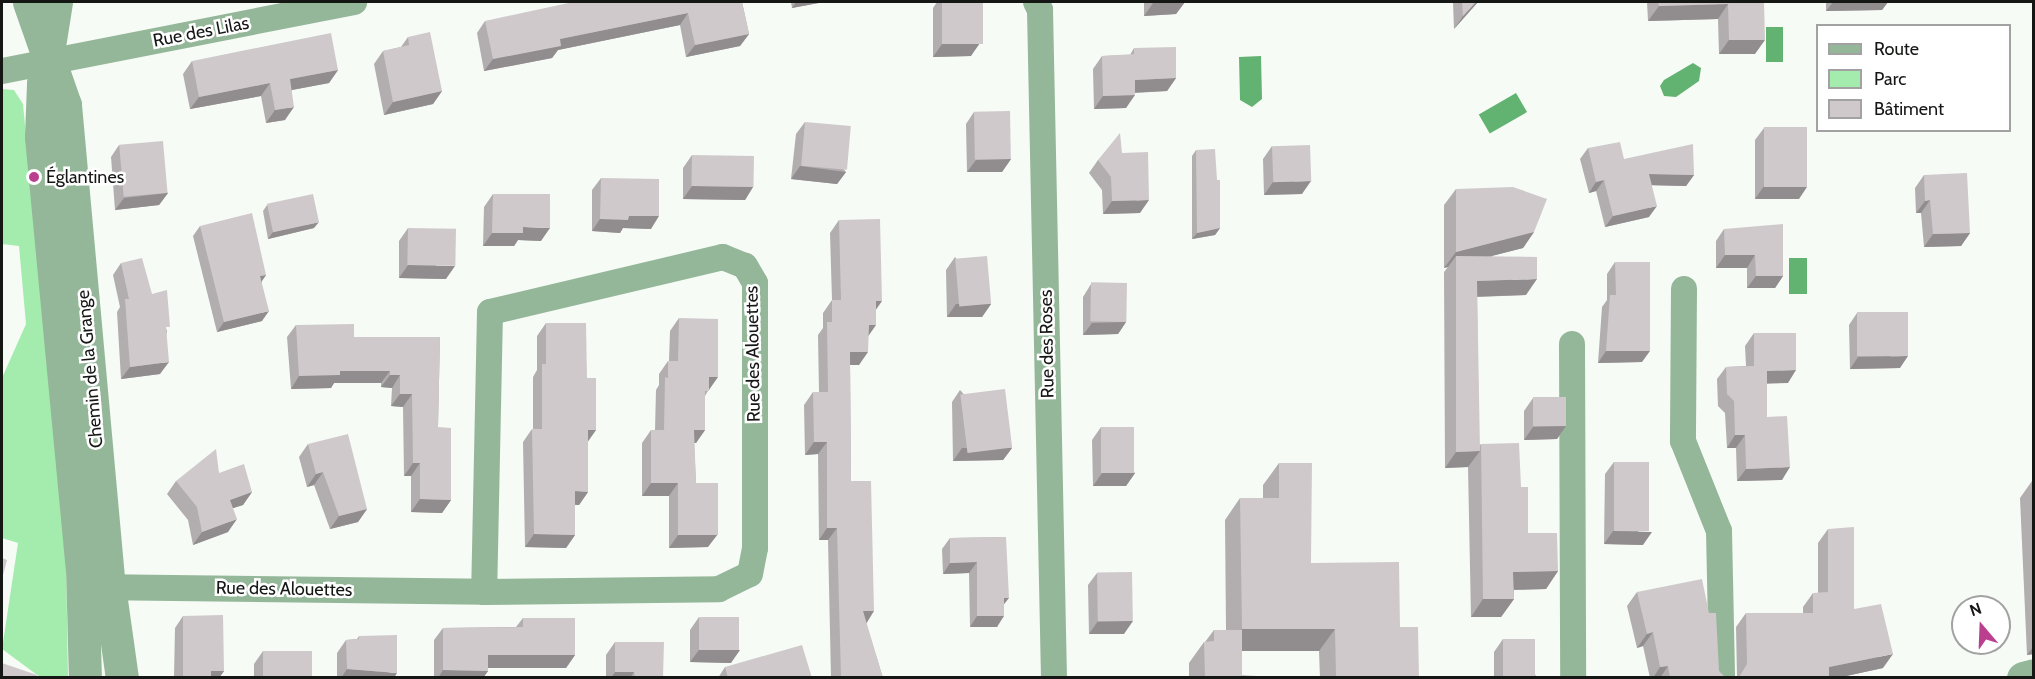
<!DOCTYPE html>
<html>
<head>
<meta charset="utf-8">
<style>
  body { margin:0 }
  #map { position:relative; width:2035px; height:679px; overflow:hidden; background:#f6fbf6; font-family:Cabin,sans-serif }
  div>[style] { position:absolute }
  [style*='--x'] { left:calc(var(--x)*1px); top:calc(var(--y)*1px); width:calc(var(--w)*1px); rotate:calc(var(--a)*1deg) }
  .green>* { inset:0; background:#a4ecae }
  .water>* { inset:0; background:#62b371; transform-origin:0 0 }
  .minor>* { height:26px; margin:-13px; padding:0 13px; transform-origin:13px; border-radius:13px; background:#95b799 }
  .tertiary>* { height:33px; margin:-16.5px; padding:0 16.5px; transform-origin:16.5px; border-radius:16.5px; background:#95b799 }
  .wall>* { inset:0; background:#b2adaf }
  .shaded-wall>* { inset:0; background:#918d8f }
  .building>* { inset:0; background:#cfc9cc; transform-origin:0 0 }
  .dots>* { width:16px; height:16px; translate:-50% -50%; box-sizing:border-box; border:3px solid #fff; border-radius:50% }
  span { translate:-50% -50%; white-space:nowrap; text-align:center; line-height:1.15; -webkit-text-stroke:5px #fff; paint-order:stroke }
  .street-label { font-size:18px; color:#151715 }
  .poi-label { font-size:18px; color:#151715 }
  .left { translate:0 -50%; text-align:left }
  .frame { position:absolute; inset:0; border:3px solid #151715; pointer-events:none }
  .legend { position:absolute; left:1816px; top:24px; width:195px; height:108px; box-sizing:border-box; background:#fff; border:2px solid #a1a2a1; margin:0; padding:8px 10px; list-style:none; font-size:18px; color:#151715 }
  .legend li { display:flex; align-items:center; gap:12px; height:30px }
  .legend b { width:30px; border:2px solid #a1a2a1 }
  .north { position:absolute; left:1951px; top:595px; width:60px; height:60px; box-sizing:border-box; background:#fff; border:2px solid #a1a2a1; border-radius:50%; rotate:341deg; font-size:16px; font-weight:700; line-height:24px; text-align:center; color:#151715 }
  .north::after { content:''; display:block; margin:auto; width:21px; height:27px; background:#bb3f8f; clip-path:polygon(50% 0,100% 100%,50% 72%,0 100%) }
</style>
</head>
<body>
<div id="map">
  <div class="green">
    <i style="clip-path:polygon(2px 89px,14px 90px,23px 104px,66px 557px,68px 677px,40px 677px,2px 649px,18px 543px,2px 538px,2px 378px,26px 324px,19px 246px,2px 244px)"></i>
  </div>
  <div class="water">
    <i style="left:1766px;top:27px;width:17px;height:35px"></i>
    <i style="clip-path:polygon(1261px 56px,1262px 99px,1252px 107px,1240px 100px,1239px 57px)"></i>
    <i style="clip-path:polygon(1693px 63px,1701px 68px,1699px 81px,1676px 97px,1664px 96px,1660px 86px,1664px 80px)"></i>
    <i style="left:1516px;top:93px;width:22px;height:43px;rotate:60deg"></i>
    <i style="left:1807px;top:258px;width:36px;height:18px;rotate:90deg"></i>
  </div>
  <div class="minor">
    <i style="--x:1036;--y:2;--w:9;--a:63"></i>
    <i style="--x:1040;--y:10;--w:668;--a:88.8"></i>
    <i style="--x:2;--y:71;--w:359;--a:-11.1"></i>
    <i style="--x:1684;--y:289;--w:152;--a:90.4"></i>
    <i style="--x:1683;--y:441;--w:97;--a:68.2"></i>
    <i style="--x:1719;--y:531;--w:147;--a:88.8"></i>
    <i style="--x:1572;--y:344;--w:334;--a:89.8"></i>
    <i style="--x:90;--y:587;--w:394;--a:0.7"></i>
    <i style="--x:484;--y:592;--w:235;--a:-0.7"></i>
    <i style="--x:719;--y:589;--w:34;--a:-26"></i>
    <i style="--x:750;--y:574;--w:26;--a:-79"></i>
    <i style="--x:755;--y:548;--w:265;--a:-90"></i>
    <i style="--x:755;--y:283;--w:20;--a:-120"></i>
    <i style="--x:745;--y:266;--w:24;--a:-158"></i>
    <i style="--x:723;--y:257;--w:239;--a:166.7"></i>
    <i style="--x:490;--y:312;--w:280;--a:91.2"></i>
  </div>
  <div class="tertiary">
    <i style="--x:29;--y:2;--w:109;--a:70.7"></i>
    <i style="--x:65;--y:105;--w:483;--a:84.8"></i>
    <i style="--x:109;--y:586;--w:93;--a:82"></i>
    <i style="--x:56;--y:2;--w:83;--a:99"></i>
    <i style="--x:43;--y:84;--w:53;--a:92.2"></i>
    <i style="--x:41;--y:137;--w:432;--a:84.6"></i>
    <i style="--x:82;--y:567;--w:111;--a:88.5"></i>
    <i style="--x:2023;--y:678;--w:11;--a:-15"></i>
  </div>
  <div class="wall">
    <i style="clip-path:polygon(742px 2px,749px 34px,740px 46px,686px 57px,680px 25px,558px 50px,552px 58px,484px 71px,477px 33px,485px 21px)"></i>
    <i style="clip-path:polygon(791px 2px,824px 2px,792px 8px)"></i>
    <i style="clip-path:polygon(937px 2px,983px 2px,971px 56px,933px 57px,933px 8px)"></i>
    <i style="clip-path:polygon(1144px 2px,1185px 2px,1176px 14px,1144px 16px)"></i>
    <i style="clip-path:polygon(1453px 2px,1478px 2px,1454px 29px)"></i>
    <i style="clip-path:polygon(1647px 2px,1888px 2px,1882px 10px,1826px 11px,1826px 2px,1764px 2px,1755px 54px,1719px 54px,1718px 19px,1648px 21px)"></i>
    <i style="clip-path:polygon(408px 37px,442px 91px,433px 104px,384px 115px,374px 64px,383px 51px,401px 47px)"></i>
    <i style="clip-path:polygon(1134px 48px,1176px 78px,1167px 91px,1135px 93px,1126px 108px,1094px 109px,1093px 69px,1102px 56px,1130px 55px)"></i>
    <i style="clip-path:polygon(192px 61px,338px 70px,329px 83px,292px 90px,285px 120px,266px 123px,261px 96px,190px 109px,183px 74px)"></i>
    <i style="clip-path:polygon(974px 112px,1011px 159px,1002px 172px,967px 172px,966px 124px)"></i>
    <i style="clip-path:polygon(805px 122px,846px 172px,837px 184px,791px 179px,796px 134px)"></i>
    <i style="clip-path:polygon(1764px 128px,1799px 199px,1755px 199px,1755px 140px)"></i>
    <i style="clip-path:polygon(119px 145px,168px 193px,159px 205px,115px 210px,111px 157px)"></i>
    <i style="clip-path:polygon(1272px 146px,1302px 194px,1264px 195px,1263px 159px)"></i>
    <i style="clip-path:polygon(1588px 148px,1624px 159px,1694px 175px,1686px 186px,1652px 185px,1649px 217px,1605px 227px,1596px 191px,1589px 193px,1580px 159px)"></i>
    <i style="clip-path:polygon(1196px 150px,1220px 228px,1215px 235px,1192px 239px,1192px 156px)"></i>
    <i style="clip-path:polygon(1122px 153px,1140px 213px,1103px 214px,1102px 190px,1089px 173px,1098px 160px)"></i>
    <i style="clip-path:polygon(692px 155px,753px 187px,745px 200px,683px 199px,683px 168px)"></i>
    <i style="clip-path:polygon(1924px 175px,1970px 233px,1961px 246px,1924px 247px,1921px 213px,1916px 213px,1915px 188px)"></i>
    <i style="clip-path:polygon(601px 178px,651px 229px,623px 228px,620px 233px,592px 231px,592px 190px)"></i>
    <i style="clip-path:polygon(1456px 189px,1534px 232px,1523px 248px,1492px 256px,1526px 295px,1477px 297px,1479px 446px,1481px 444px,1521px 487px,1528px 533px,1558px 571px,1546px 589px,1514px 590px,1514px 599px,1501px 617px,1471px 617px,1468px 467px,1445px 468px,1444px 272px,1448px 267px,1444px 268px,1444px 205px)"></i>
    <i style="clip-path:polygon(493px 194px,541px 241px,518px 240px,514px 246px,483px 246px,484px 207px)"></i>
    <i style="clip-path:polygon(267px 205px,314px 228px,268px 239px,263px 211px)"></i>
    <i style="clip-path:polygon(839px 220px,876px 309px,859px 365px,850px 365px,851px 481px,866px 623px,883px 678px,831px 678px,828px 540px,819px 540px,818px 454px,805px 455px,804px 405px,813px 392px,819px 392px,818px 335px,823px 328px,823px 313px,832px 300px,830px 233px)"></i>
    <i style="clip-path:polygon(200px 226px,266px 275px,262px 281px,262px 321px,217px 332px,193px 236px)"></i>
    <i style="clip-path:polygon(408px 228px,446px 279px,399px 278px,399px 241px)"></i>
    <i style="clip-path:polygon(1724px 229px,1783px 276px,1775px 288px,1747px 288px,1747px 268px,1716px 268px,1716px 241px)"></i>
    <i style="clip-path:polygon(955px 257px,991px 304px,982px 317px,947px 317px,946px 270px)"></i>
    <i style="clip-path:polygon(1615px 262px,1642px 362px,1598px 363px,1602px 307px,1607px 300px,1607px 274px)"></i>
    <i style="clip-path:polygon(121px 263px,152px 294px,167px 331px,160px 374px,121px 379px,117px 312px,120px 307px,113px 275px)"></i>
    <i style="clip-path:polygon(1091px 284px,1126px 322px,1118px 334px,1083px 335px,1083px 297px)"></i>
    <i style="clip-path:polygon(1857px 313px,1900px 368px,1850px 369px,1849px 325px)"></i>
    <i style="clip-path:polygon(679px 318px,709px 389px,705px 396px,705px 430px,696px 443px,694px 443px,696px 483px,708px 547px,669px 548px,669px 496px,642px 496px,642px 443px,651px 430px,655px 430px,656px 390px,659px 385px,659px 374px,668px 361px,669px 361px,670px 331px)"></i>
    <i style="clip-path:polygon(546px 323px,587px 378px,596px 430px,588px 440px,588px 492px,579px 505px,575px 505px,575px 535px,566px 548px,525px 547px,523px 442px,532px 429px,533px 429px,533px 377px,537px 370px,537px 336px)"></i>
    <i style="clip-path:polygon(296px 325px,354px 337px,440px 337px,438px 427px,451px 500px,442px 513px,411px 512px,411px 476px,404px 476px,403px 407px,391px 406px,392px 388px,381px 387px,381px 383px,334px 383px,331px 388px,291px 389px,287px 337px)"></i>
    <i style="clip-path:polygon(1754px 333px,1788px 383px,1767px 383px,1767px 417px,1782px 480px,1737px 481px,1736px 448px,1727px 448px,1725px 413px,1718px 406px,1717px 379px,1726px 367px,1746px 366px,1745px 346px)"></i>
    <i style="clip-path:polygon(960px 390px,1012px 448px,1003px 460px,953px 461px,952px 402px)"></i>
    <i style="clip-path:polygon(1533px 398px,1566px 426px,1557px 439px,1524px 440px,1524px 411px)"></i>
    <i style="clip-path:polygon(1101px 427px,1135px 473px,1126px 486px,1093px 486px,1092px 440px)"></i>
    <i style="clip-path:polygon(308px 444px,367px 509px,358px 522px,330px 529px,314px 485px,307px 487px,299px 457px)"></i>
    <i style="clip-path:polygon(1614px 462px,1643px 545px,1604px 544px,1605px 474px)"></i>
    <i style="clip-path:polygon(1279px 463px,1311px 563px,1400px 627px,1419px 678px,1320px 678px,1319px 651px,1242px 651px,1242px 675px,1257px 678px,1189px 678px,1189px 663px,1204px 642px,1205px 642px,1214px 630px,1226px 630px,1225px 520px,1240px 498px,1263px 498px,1263px 485px)"></i>
    <i style="clip-path:polygon(219px 473px,252px 492px,243px 505px,233px 508px,228px 532px,193px 545px,188px 520px,167px 494px,176px 481px)"></i>
    <i style="clip-path:polygon(2032px 481px,2034px 481px,2034px 654px,2027px 655px,2020px 498px)"></i>
    <i style="clip-path:polygon(1828px 529px,1854px 609px,1883px 668px,1837px 678px,1650px 678px,1643px 646px,1637px 648px,1627px 606px,1637px 592px,1725px 677px,1737px 677px,1736px 627px,1746px 613px,1803px 613px,1803px 607px,1813px 593px,1818px 593px,1818px 543px)"></i>
    <i style="clip-path:polygon(1006px 537px,1004px 605px,997px 627px,970px 627px,969px 573px,943px 574px,942px 549px,950px 538px)"></i>
    <i style="clip-path:polygon(1097px 573px,1124px 634px,1089px 634px,1088px 585px)"></i>
    <i style="clip-path:polygon(183px 616px,224px 671px,219px 678px,174px 678px,175px 628px)"></i>
    <i style="clip-path:polygon(699px 617px,731px 663px,690px 662px,690px 630px)"></i>
    <i style="clip-path:polygon(523px 618px,575px 655px,566px 668px,488px 668px,488px 671px,483px 678px,434px 678px,434px 640px,443px 628px,516px 627px)"></i>
    <i style="clip-path:polygon(359px 636px,394px 678px,337px 678px,337px 653px,346px 640px,357px 639px)"></i>
    <i style="clip-path:polygon(1503px 639px,1538px 678px,1494px 678px,1494px 652px)"></i>
    <i style="clip-path:polygon(615px 642px,663px 678px,606px 678px,606px 655px)"></i>
    <i style="clip-path:polygon(263px 651px,312px 678px,254px 678px,254px 664px)"></i>
    <i style="clip-path:polygon(725px 667px,812px 678px,718px 678px)"></i>
  </div>
  <div class="shaded-wall">
    <i style="clip-path:polygon(796px 2px,824px 2px,792px 8px)"></i>
    <i style="clip-path:polygon(1185px 2px,1176px 14px,1144px 16px,1153px 3px)"></i>
    <i style="clip-path:polygon(1476px 2px,1478px 2px,1454px 29px,1463px 16px)"></i>
    <i style="clip-path:polygon(1833px 2px,1888px 2px,1882px 10px,1826px 11px)"></i>
    <i style="clip-path:polygon(1728px 4px,1718px 19px,1648px 21px,1659px 6px)"></i>
    <i style="clip-path:polygon(688px 13px,680px 25px,558px 50px,552px 58px,484px 71px,493px 59px,560px 39px)"></i>
    <i style="clip-path:polygon(749px 34px,740px 46px,686px 57px,695px 45px)"></i>
    <i style="clip-path:polygon(1729px 40px,1765px 40px,1755px 54px,1719px 54px)"></i>
    <i style="clip-path:polygon(980px 43px,971px 56px,933px 57px,942px 44px)"></i>
    <i style="clip-path:polygon(338px 70px,329px 83px,281px 92px,290px 79px)"></i>
    <i style="clip-path:polygon(1176px 78px,1167px 91px,1126px 93px,1135px 80px)"></i>
    <i style="clip-path:polygon(270px 83px,261px 96px,190px 109px,199px 97px)"></i>
    <i style="clip-path:polygon(442px 91px,433px 104px,384px 115px,393px 102px)"></i>
    <i style="clip-path:polygon(1135px 95px,1126px 108px,1094px 109px,1103px 96px)"></i>
    <i style="clip-path:polygon(294px 107px,285px 120px,266px 123px,275px 110px)"></i>
    <i style="clip-path:polygon(1011px 159px,1002px 172px,967px 172px,976px 160px)"></i>
    <i style="clip-path:polygon(800px 166px,846px 172px,837px 184px,791px 179px)"></i>
    <i style="clip-path:polygon(1649px 174px,1694px 175px,1686px 186px,1641px 185px)"></i>
    <i style="clip-path:polygon(1604px 180px,1596px 191px,1589px 193px,1596px 182px)"></i>
    <i style="clip-path:polygon(1311px 181px,1302px 194px,1264px 195px,1273px 182px)"></i>
    <i style="clip-path:polygon(692px 186px,753px 187px,745px 200px,683px 199px)"></i>
    <i style="clip-path:polygon(1764px 186px,1807px 187px,1799px 199px,1755px 199px)"></i>
    <i style="clip-path:polygon(168px 193px,159px 205px,115px 210px,124px 198px)"></i>
    <i style="clip-path:polygon(1149px 200px,1140px 213px,1103px 214px,1112px 201px)"></i>
    <i style="clip-path:polygon(1930px 200px,1921px 213px,1916px 213px,1925px 201px)"></i>
    <i style="clip-path:polygon(1657px 206px,1649px 217px,1605px 227px,1613px 216px)"></i>
    <i style="clip-path:polygon(629px 216px,659px 216px,651px 229px,623px 228px,620px 233px,592px 231px,600px 219px)"></i>
    <i style="clip-path:polygon(319px 222px,314px 228px,268px 239px,273px 232px)"></i>
    <i style="clip-path:polygon(523px 227px,550px 228px,541px 241px,518px 240px,514px 246px,483px 246px,492px 233px)"></i>
    <i style="clip-path:polygon(1220px 228px,1215px 235px,1192px 239px,1197px 233px)"></i>
    <i style="clip-path:polygon(1534px 232px,1523px 248px,1456px 265px,1456px 256px,1448px 267px,1444px 268px,1456px 252px)"></i>
    <i style="clip-path:polygon(1970px 233px,1961px 246px,1924px 247px,1933px 234px)"></i>
    <i style="clip-path:polygon(1725px 255px,1755px 255px,1747px 268px,1716px 268px)"></i>
    <i style="clip-path:polygon(408px 265px,455px 266px,446px 279px,399px 278px)"></i>
    <i style="clip-path:polygon(266px 275px,259px 285px,260px 276px)"></i>
    <i style="clip-path:polygon(1756px 276px,1783px 276px,1775px 288px,1747px 288px)"></i>
    <i style="clip-path:polygon(1537px 279px,1526px 295px,1466px 297px,1477px 281px)"></i>
    <i style="clip-path:polygon(876px 301px,882px 301px,873px 314px)"></i>
    <i style="clip-path:polygon(956px 304px,991px 304px,982px 317px,947px 317px)"></i>
    <i style="clip-path:polygon(269px 311px,262px 321px,217px 332px,224px 322px)"></i>
    <i style="clip-path:polygon(1126px 322px,1118px 334px,1083px 335px,1092px 323px)"></i>
    <i style="clip-path:polygon(869px 325px,876px 325px,867px 338px)"></i>
    <i style="clip-path:polygon(1606px 351px,1650px 351px,1642px 362px,1598px 363px)"></i>
    <i style="clip-path:polygon(850px 352px,868px 352px,859px 365px,841px 365px)"></i>
    <i style="clip-path:polygon(1908px 356px,1900px 368px,1850px 369px,1858px 357px)"></i>
    <i style="clip-path:polygon(169px 362px,160px 374px,121px 379px,130px 367px)"></i>
    <i style="clip-path:polygon(1796px 370px,1788px 383px,1758px 384px,1767px 371px)"></i>
    <i style="clip-path:polygon(340px 371px,390px 371px,381px 383px,334px 383px,331px 388px,291px 389px,299px 376px)"></i>
    <i style="clip-path:polygon(390px 375px,400px 375px,392px 388px,381px 387px)"></i>
    <i style="clip-path:polygon(709px 377px,718px 377px,709px 390px)"></i>
    <i style="clip-path:polygon(400px 394px,412px 394px,403px 407px,391px 406px)"></i>
    <i style="clip-path:polygon(1566px 426px,1557px 439px,1524px 440px,1533px 427px)"></i>
    <i style="clip-path:polygon(588px 430px,596px 430px,587px 443px)"></i>
    <i style="clip-path:polygon(694px 430px,705px 430px,696px 443px,685px 443px)"></i>
    <i style="clip-path:polygon(1735px 435px,1745px 435px,1736px 448px,1727px 448px)"></i>
    <i style="clip-path:polygon(814px 442px,827px 442px,818px 454px,805px 455px)"></i>
    <i style="clip-path:polygon(962px 448px,1012px 448px,1003px 460px,953px 461px)"></i>
    <i style="clip-path:polygon(1480px 451px,1468px 467px,1445px 468px,1456px 452px)"></i>
    <i style="clip-path:polygon(413px 463px,420px 463px,411px 476px,404px 476px)"></i>
    <i style="clip-path:polygon(1790px 467px,1782px 480px,1737px 481px,1746px 469px)"></i>
    <i style="clip-path:polygon(323px 472px,314px 485px,307px 487px,316px 474px)"></i>
    <i style="clip-path:polygon(1102px 473px,1135px 473px,1126px 486px,1093px 486px)"></i>
    <i style="clip-path:polygon(651px 483px,678px 483px,669px 496px,642px 496px)"></i>
    <i style="clip-path:polygon(575px 491px,588px 492px,579px 505px,566px 504px)"></i>
    <i style="clip-path:polygon(252px 492px,243px 505px,221px 512px,230px 500px)"></i>
    <i style="clip-path:polygon(420px 499px,451px 500px,442px 513px,411px 512px)"></i>
    <i style="clip-path:polygon(367px 509px,358px 522px,330px 529px,339px 516px)"></i>
    <i style="clip-path:polygon(237px 519px,228px 532px,193px 545px,202px 532px)"></i>
    <i style="clip-path:polygon(827px 528px,837px 528px,828px 540px,819px 540px)"></i>
    <i style="clip-path:polygon(1613px 531px,1652px 532px,1643px 545px,1604px 544px)"></i>
    <i style="clip-path:polygon(534px 534px,575px 535px,566px 548px,525px 547px)"></i>
    <i style="clip-path:polygon(718px 534px,708px 547px,669px 548px,678px 535px)"></i>
    <i style="clip-path:polygon(977px 562px,969px 573px,943px 574px,950px 563px)"></i>
    <i style="clip-path:polygon(1558px 571px,1546px 589px,1500px 590px,1513px 572px)"></i>
    <i style="clip-path:polygon(1004px 598px,1009px 598px,1001px 608px)"></i>
    <i style="clip-path:polygon(1483px 599px,1514px 599px,1501px 617px,1471px 617px)"></i>
    <i style="clip-path:polygon(863px 611px,874px 611px,866px 624px)"></i>
    <i style="clip-path:polygon(977px 616px,1004px 616px,997px 627px,970px 627px)"></i>
    <i style="clip-path:polygon(1098px 621px,1133px 621px,1124px 634px,1089px 634px)"></i>
    <i style="clip-path:polygon(1242px 629px,1335px 629px,1319px 651px,1227px 651px)"></i>
    <i style="clip-path:polygon(1653px 632px,1643px 646px,1637px 648px,1647px 634px)"></i>
    <i style="clip-path:polygon(2034px 646px,2034px 654px,2027px 655px)"></i>
    <i style="clip-path:polygon(699px 650px,740px 650px,731px 663px,690px 662px)"></i>
    <i style="clip-path:polygon(1893px 654px,1883px 668px,1837px 678px,1822px 678px,1829px 667px)"></i>
    <i style="clip-path:polygon(488px 655px,575px 655px,566px 668px,479px 668px)"></i>
    <i style="clip-path:polygon(1668px 666px,1660px 678px,1653px 678px,1660px 667px)"></i>
    <i style="clip-path:polygon(347px 669px,397px 673px,394px 678px,341px 678px)"></i>
    <i style="clip-path:polygon(443px 670px,488px 671px,483px 678px,438px 678px)"></i>
    <i style="clip-path:polygon(211px 671px,224px 671px,219px 678px,206px 678px)"></i>
    <i style="clip-path:polygon(615px 672px,634px 672px,630px 678px,611px 678px)"></i>
  </div>
  <div class="building">
    <i style="clip-path:polygon(573px 2px,742px 2px,749px 34px,695px 45px,688px 13px,560px 39px,561px 46px,493px 59px,485px 21px)"></i>
    <i style="left:942px;top:2px;width:41px;height:42px"></i>
    <i style="clip-path:polygon(1153px 2px,1185px 2px,1153px 3px)"></i>
    <i style="clip-path:polygon(1462px 2px,1476px 2px,1463px 16px)"></i>
    <i style="clip-path:polygon(1658px 2px,1764px 2px,1765px 40px,1729px 40px,1728px 4px,1659px 6px)"></i>
    <i style="clip-path:polygon(430px 32px,442px 91px,393px 102px,383px 51px,409px 45px,408px 37px)"></i>
    <i style="clip-path:polygon(331px 33px,338px 70px,290px 79px,294px 107px,275px 110px,270px 83px,199px 97px,192px 61px)"></i>
    <i style="clip-path:polygon(1176px 47px,1176px 78px,1135px 80px,1135px 95px,1103px 96px,1102px 56px,1134px 54px,1134px 48px)"></i>
    <i style="left:1010px;top:111px;width:48px;height:36px;rotate:89deg"></i>
    <i style="left:805px;top:122px;width:46px;height:44px;rotate:5deg"></i>
    <i style="left:1807px;top:127px;width:60px;height:43px;rotate:90deg"></i>
    <i style="clip-path:polygon(1120px 133px,1122px 153px,1148px 152px,1149px 200px,1112px 201px,1111px 177px,1098px 160px)"></i>
    <i style="left:163px;top:141px;width:52px;height:44px;rotate:85deg"></i>
    <i style="clip-path:polygon(1620px 142px,1624px 159px,1693px 144px,1694px 175px,1649px 174px,1657px 206px,1613px 216px,1604px 180px,1596px 182px,1588px 148px)"></i>
    <i style="left:1310px;top:145px;width:36px;height:38px;rotate:88deg"></i>
    <i style="clip-path:polygon(1215px 149px,1217px 180px,1220px 180px,1220px 228px,1197px 233px,1196px 150px)"></i>
    <i style="left:692px;top:155px;width:62px;height:31px;rotate:1deg"></i>
    <i style="clip-path:polygon(1967px 173px,1970px 233px,1933px 234px,1930px 200px,1925px 201px,1924px 175px)"></i>
    <i style="clip-path:polygon(601px 178px,659px 179px,659px 216px,629px 216px,628px 220px,600px 219px)"></i>
    <i style="clip-path:polygon(1513px 187px,1547px 199px,1534px 232px,1456px 252px,1456px 189px)"></i>
    <i style="left:313px;top:194px;width:29px;height:47px;rotate:78deg"></i>
    <i style="clip-path:polygon(493px 194px,550px 194px,550px 228px,523px 227px,523px 233px,492px 233px)"></i>
    <i style="clip-path:polygon(252px 213px,266px 275px,260px 276px,269px 311px,224px 322px,200px 226px)"></i>
    <i style="clip-path:polygon(880px 219px,882px 301px,876px 301px,876px 325px,869px 325px,868px 352px,850px 352px,851px 481px,871px 481px,874px 611px,863px 611px,883px 678px,841px 678px,837px 528px,827px 528px,827px 442px,814px 442px,813px 392px,828px 392px,827px 322px,832px 322px,832px 300px,841px 300px,839px 220px)"></i>
    <i style="clip-path:polygon(1783px 224px,1783px 276px,1756px 276px,1755px 255px,1725px 255px,1724px 229px)"></i>
    <i style="left:408px;top:228px;width:48px;height:37px;rotate:1deg"></i>
    <i style="left:987px;top:256px;width:48px;height:32px;rotate:85deg"></i>
    <i style="clip-path:polygon(1456px 256px,1537px 257px,1537px 279px,1477px 281px,1480px 451px,1456px 452px)"></i>
    <i style="clip-path:polygon(142px 258px,152px 294px,167px 290px,170px 327px,166px 327px,169px 362px,130px 367px,125px 299px,129px 299px,121px 263px)"></i>
    <i style="clip-path:polygon(1615px 262px,1650px 262px,1650px 351px,1606px 351px,1610px 295px,1616px 295px)"></i>
    <i style="left:1127px;top:283px;width:39px;height:36px;rotate:91deg"></i>
    <i style="left:1908px;top:312px;width:44px;height:51px;rotate:90deg"></i>
    <i style="clip-path:polygon(679px 318px,718px 319px,718px 377px,709px 377px,709px 391px,705px 391px,705px 430px,694px 430px,696px 483px,651px 483px,651px 430px,664px 430px,665px 377px,668px 378px,668px 361px,678px 361px)"></i>
    <i style="clip-path:polygon(546px 323px,586px 323px,587px 378px,596px 378px,596px 430px,588px 430px,588px 492px,575px 491px,575px 535px,534px 534px,532px 429px,542px 429px,542px 364px,546px 364px)"></i>
    <i style="clip-path:polygon(354px 324px,354px 337px,440px 337px,438px 427px,451px 428px,451px 500px,420px 499px,420px 463px,413px 463px,412px 394px,400px 394px,400px 375px,390px 375px,390px 371px,340px 371px,340px 375px,299px 376px,296px 325px)"></i>
    <i style="clip-path:polygon(1754px 333px,1796px 333px,1796px 370px,1767px 371px,1767px 417px,1787px 416px,1790px 467px,1746px 469px,1745px 435px,1735px 435px,1734px 401px,1727px 394px,1726px 367px,1754px 366px)"></i>
    <i style="left:1005px;top:389px;width:59px;height:45px;rotate:83deg"></i>
    <i style="left:1566px;top:397px;width:29px;height:33px;rotate:90deg"></i>
    <i style="left:1101px;top:427px;width:33px;height:46px"></i>
    <i style="clip-path:polygon(348px 434px,367px 509px,339px 516px,323px 472px,316px 474px,308px 444px)"></i>
    <i style="clip-path:polygon(1519px 443px,1521px 487px,1528px 487px,1528px 533px,1557px 533px,1558px 571px,1513px 572px,1514px 599px,1483px 599px,1481px 444px)"></i>
    <i style="clip-path:polygon(216px 449px,219px 473px,244px 464px,252px 492px,230px 500px,237px 519px,202px 532px,197px 507px,176px 481px)"></i>
    <i style="left:1614px;top:462px;width:35px;height:69px"></i>
    <i style="clip-path:polygon(1279px 463px,1312px 463px,1311px 563px,1399px 562px,1400px 627px,1418px 627px,1419px 678px,1336px 678px,1335px 629px,1242px 629px,1240px 498px,1279px 498px)"></i>
    <i style="clip-path:polygon(2032px 481px,2034px 481px,2034px 524px)"></i>
    <i style="left:678px;top:483px;width:40px;height:52px"></i>
    <i style="clip-path:polygon(1854px 527px,1854px 609px,1881px 604px,1893px 654px,1829px 667px,1829px 678px,1670px 678px,1668px 666px,1660px 667px,1653px 632px,1647px 634px,1637px 592px,1702px 579px,1709px 613px,1716px 613px,1719px 671px,1725px 677px,1739px 677px,1747px 664px,1746px 613px,1813px 613px,1813px 593px,1828px 592px,1828px 529px)"></i>
    <i style="clip-path:polygon(1006px 537px,1009px 598px,1004px 598px,1004px 616px,977px 616px,977px 562px,950px 563px,950px 538px)"></i>
    <i style="clip-path:polygon(2px 558px,7px 560px,2px 579px)"></i>
    <i style="left:1132px;top:572px;width:49px;height:35px;rotate:89deg"></i>
    <i style="clip-path:polygon(223px 615px,224px 671px,211px 671px,211px 678px,183px 678px,183px 616px)"></i>
    <i style="left:699px;top:617px;width:40px;height:33px"></i>
    <i style="clip-path:polygon(523px 618px,575px 618px,575px 655px,488px 655px,488px 671px,443px 670px,443px 628px,523px 627px)"></i>
    <i style="clip-path:polygon(1214px 630px,1242px 630px,1242px 675px,1257px 676px,1257px 678px,1205px 677px,1204px 642px,1214px 641px)"></i>
    <i style="clip-path:polygon(397px 635px,397px 673px,347px 669px,346px 640px,359px 639px,359px 636px)"></i>
    <i style="left:1503px;top:639px;width:32px;height:39px"></i>
    <i style="clip-path:polygon(615px 642px,664px 642px,663px 678px,635px 678px,634px 672px,615px 672px)"></i>
    <i style="clip-path:polygon(802px 645px,812px 678px,728px 678px,725px 667px)"></i>
    <i style="left:263px;top:651px;width:49px;height:27px"></i>
    <i style="clip-path:polygon(2px 663px,37px 675px,36px 678px,2px 678px)"></i>
  </div>
  <div class="dots">
    <i style="left:34px;top:177px;background:#bb3f8f"></i>
  </div>
  <div class="street-label">
    <span style="left:201px;top:32px;rotate:-11deg">Rue des Lilas</span>
    <span style="left:1047px;top:344px;rotate:-91deg">Rue des Roses</span>
    <span style="left:753px;top:354px;rotate:-91deg">Rue des Alouettes</span>
    <span style="left:90px;top:369px;rotate:-95deg">Chemin de la Grange</span>
    <span style="left:284px;top:589px;rotate:1deg">Rue des Alouettes</span>
  </div>
  <div class="poi-label">
    <span class="left" style="left:46px;top:177px">Églantines</span>
  </div>
  <div class="frame"></div>
  <ul class="legend">
  <li><b style="height:8px;background:#95b799"></b>Route</li>
  <li><b style="height:16px;background:#a4ecae"></b>Parc</li>
  <li><b style="height:16px;background:#cfc9cc"></b>Bâtiment</li>
  </ul>
  <div class="north">N</div>
</div>
</body>
</html>
